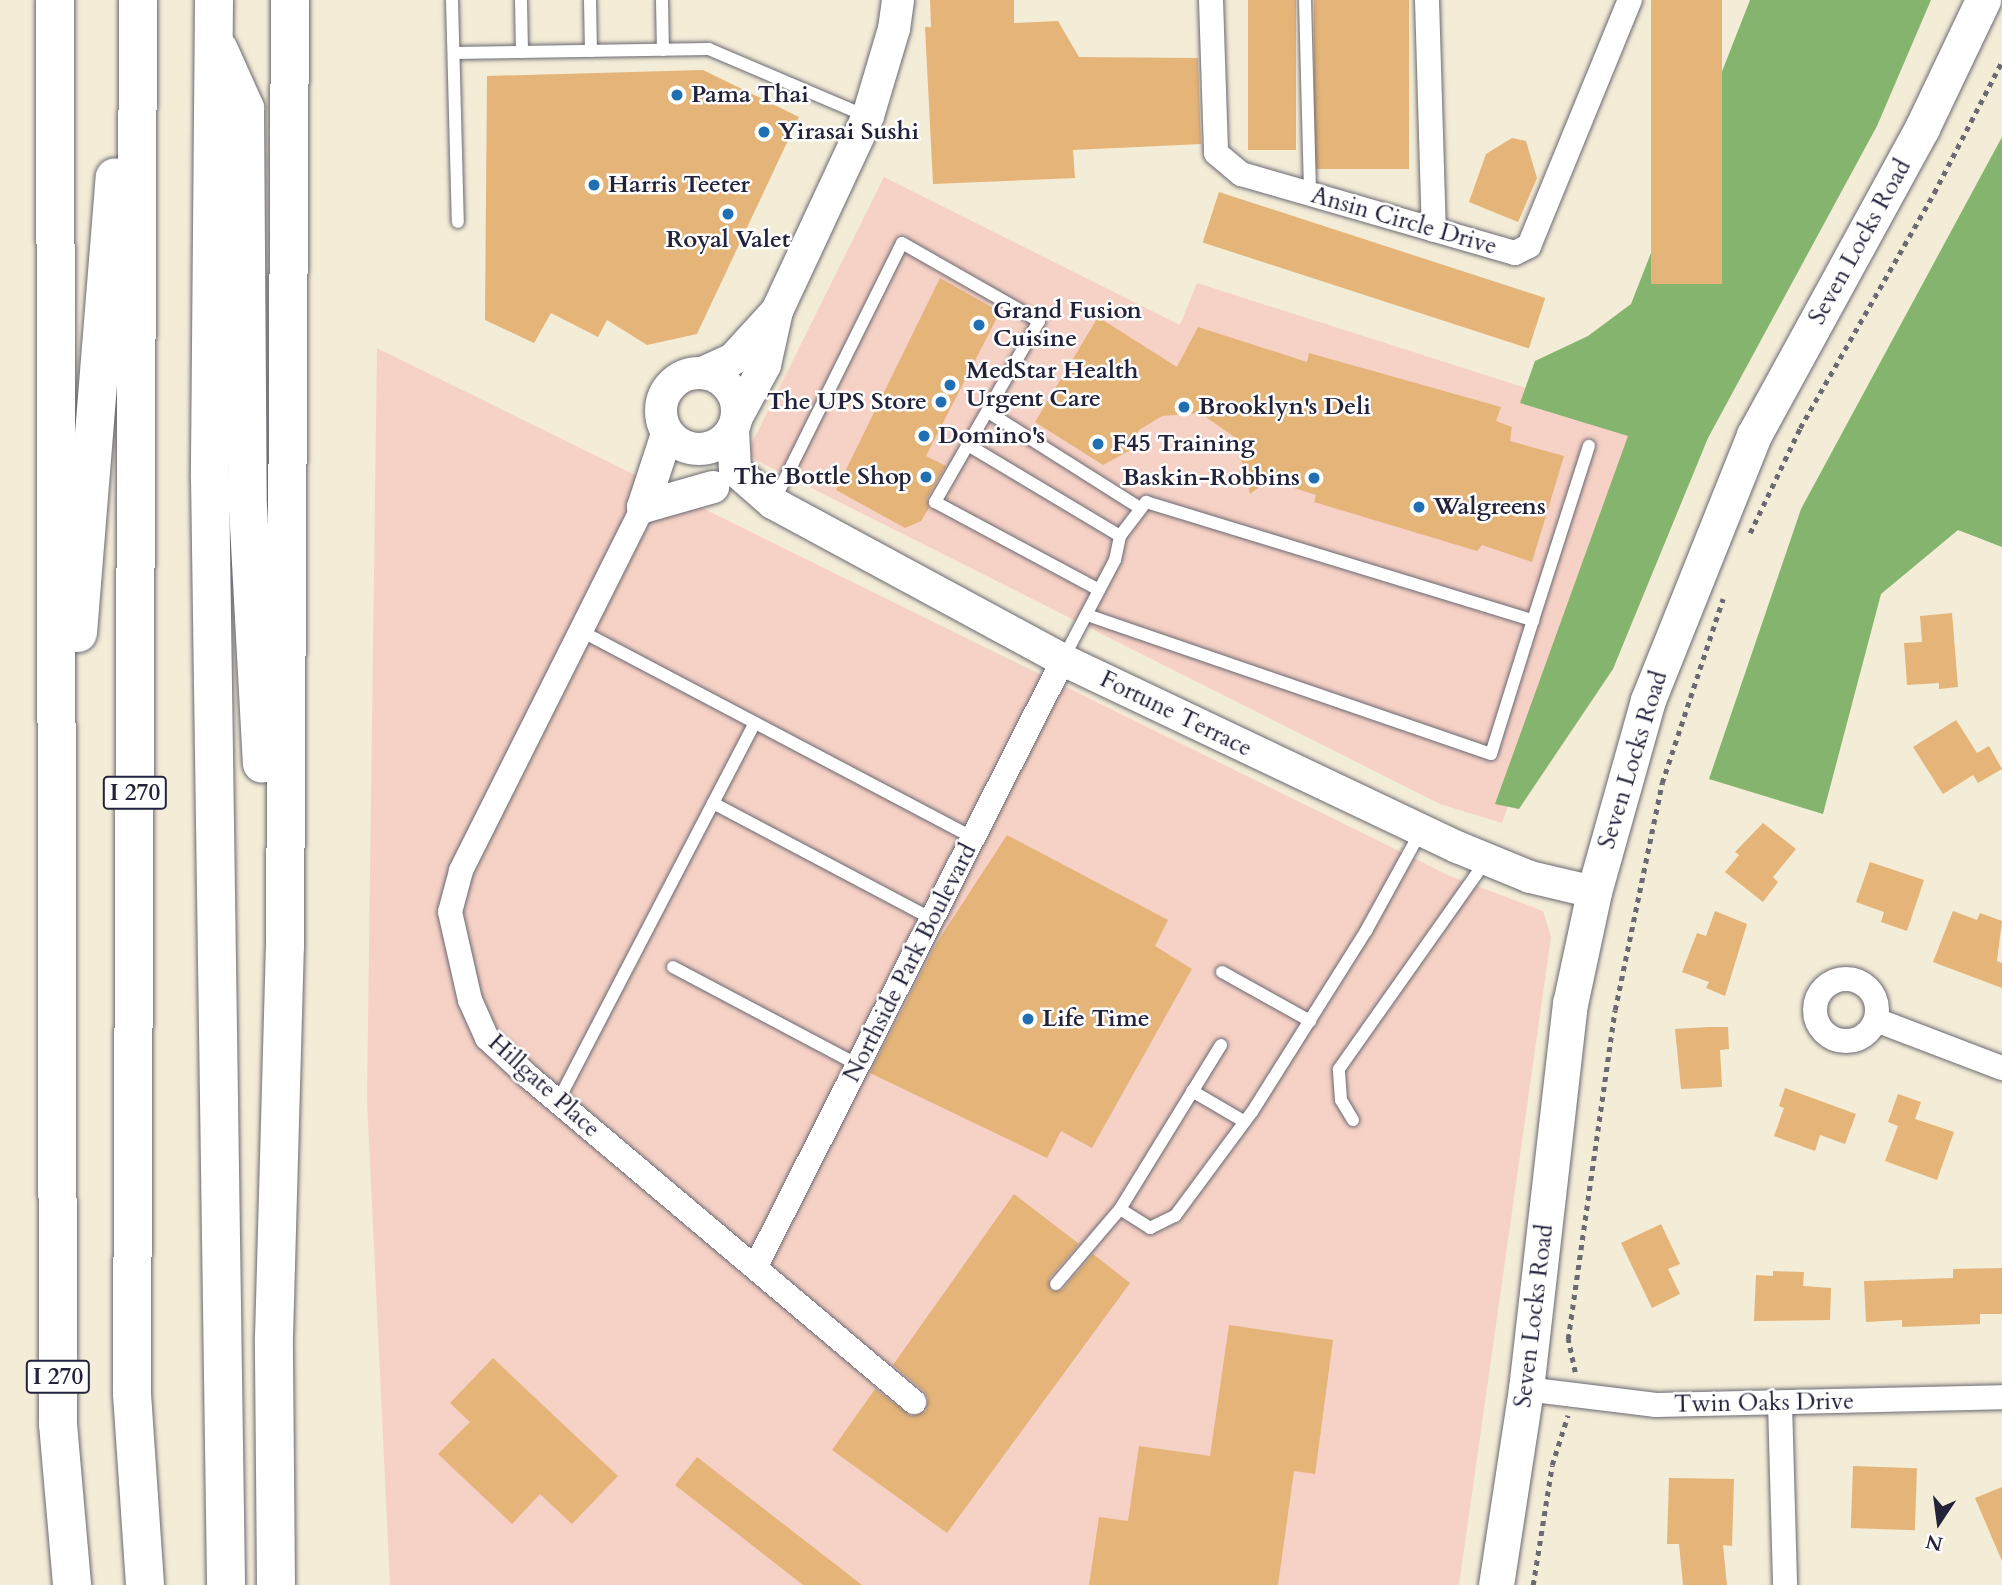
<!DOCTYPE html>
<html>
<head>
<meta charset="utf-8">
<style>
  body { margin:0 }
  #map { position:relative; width:2002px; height:1585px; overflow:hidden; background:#f3ecd7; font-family:Cardo,serif }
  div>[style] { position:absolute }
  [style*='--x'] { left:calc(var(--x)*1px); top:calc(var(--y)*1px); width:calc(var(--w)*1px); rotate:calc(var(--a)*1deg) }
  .built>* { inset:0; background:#f6d1c5 }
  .forest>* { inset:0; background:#84b46e }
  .building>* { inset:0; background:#e4b479; transform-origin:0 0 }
  .path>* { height:4.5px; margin-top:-2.25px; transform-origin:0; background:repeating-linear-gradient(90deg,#6b6972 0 5px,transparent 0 10px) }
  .roads { filter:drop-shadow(0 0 2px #6b6972) drop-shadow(0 0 2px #6b6972) }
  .service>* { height:12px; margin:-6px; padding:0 6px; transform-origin:6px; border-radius:6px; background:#fff }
  .minor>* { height:24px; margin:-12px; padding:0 12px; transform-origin:12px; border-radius:12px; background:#fff }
  .minor>.ring { margin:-12px; padding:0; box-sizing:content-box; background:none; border:24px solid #fff; border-radius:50% }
  .tertiary>* { height:32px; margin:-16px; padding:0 16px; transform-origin:16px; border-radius:16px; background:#fff }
  .tertiary>.ring { margin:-16px; padding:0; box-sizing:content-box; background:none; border:32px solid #fff; border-radius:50% }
  .secondary>* { height:35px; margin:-17.5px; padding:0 17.5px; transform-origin:17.5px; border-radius:17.5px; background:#fff }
  .motorway>* { height:38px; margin:-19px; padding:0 19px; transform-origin:19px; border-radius:19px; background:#fff }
  .dots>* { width:19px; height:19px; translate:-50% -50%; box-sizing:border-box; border:4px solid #fff; border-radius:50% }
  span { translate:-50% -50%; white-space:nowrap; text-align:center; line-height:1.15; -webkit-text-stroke:5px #fff; paint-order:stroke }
  .shield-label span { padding:2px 5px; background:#fff; border:2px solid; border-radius:5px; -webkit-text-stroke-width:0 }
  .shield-label { font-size:23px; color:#22223b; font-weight:700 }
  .poi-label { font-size:24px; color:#22223b; font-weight:700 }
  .left { translate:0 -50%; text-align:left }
  .right { translate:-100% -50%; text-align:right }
  .street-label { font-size:24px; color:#22223b }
  .north { position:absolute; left:1904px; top:1487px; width:70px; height:70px; -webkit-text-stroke:5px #fff; paint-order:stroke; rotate:193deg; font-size:19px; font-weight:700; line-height:28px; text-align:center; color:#22223b }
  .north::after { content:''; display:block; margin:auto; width:24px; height:32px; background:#22223b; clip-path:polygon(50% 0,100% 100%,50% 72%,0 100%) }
</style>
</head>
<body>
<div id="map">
  <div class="built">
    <i style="clip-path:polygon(884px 177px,1180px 325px,1197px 283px,1645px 426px,1502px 823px,1440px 804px,746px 455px)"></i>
    <i style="clip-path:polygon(377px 348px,1450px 876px,1543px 911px,1551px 937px,1459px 1585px,390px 1585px,367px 1099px)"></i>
  </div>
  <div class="forest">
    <i style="clip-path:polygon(1750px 0,1931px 0,1877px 126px,1708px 438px,1613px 669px,1519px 809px,1495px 804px,1628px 436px,1520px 403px,1535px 361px,1588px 336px,1631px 304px)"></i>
    <i style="clip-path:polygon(2002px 137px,2002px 547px,1958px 530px,1881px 594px,1823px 814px,1709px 779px,1801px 509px)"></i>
  </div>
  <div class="building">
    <i style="clip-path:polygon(930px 0,1014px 0,1014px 23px,1058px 21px,1079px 57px,1198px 58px,1201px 144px,1073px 150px,1075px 178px,933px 184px,925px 27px,931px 27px)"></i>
    <i style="left:1248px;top:0;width:48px;height:150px"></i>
    <i style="left:1314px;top:0;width:95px;height:169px"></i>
    <i style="left:1651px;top:0;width:71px;height:284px"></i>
    <i style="clip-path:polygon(703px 70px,799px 117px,697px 334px,647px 345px,607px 320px,598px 337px,551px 313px,534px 343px,485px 320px,487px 76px)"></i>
    <i style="clip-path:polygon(1512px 138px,1526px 141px,1537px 178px,1518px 222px,1469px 202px,1486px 154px)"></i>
    <i style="left:1219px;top:192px;width:343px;height:53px;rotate:18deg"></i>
    <i style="clip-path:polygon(940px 278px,1000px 312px,926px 456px,946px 466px,927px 498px,929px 508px,921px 521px,905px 528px,836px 490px)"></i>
    <i style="clip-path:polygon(1098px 317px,1177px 367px,1198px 327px,1307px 362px,1309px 353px,1501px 407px,1496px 421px,1512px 427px,1510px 441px,1564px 456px,1532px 562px,1482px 545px,1477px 551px,1314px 502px,1316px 495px,1269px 480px,1250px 494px,1236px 438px,1200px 413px,1162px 416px,1139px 430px,1129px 451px,1103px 465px,1035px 422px)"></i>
    <i style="clip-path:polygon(1952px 613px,1958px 687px,1939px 689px,1939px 683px,1907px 685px,1904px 643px,1922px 642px,1920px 616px)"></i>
    <i style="clip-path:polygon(1956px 720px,1977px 753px,1989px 746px,2002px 769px,1978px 783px,1973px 775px,1943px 794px,1913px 747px)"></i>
    <i style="clip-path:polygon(1763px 823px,1796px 849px,1773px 877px,1778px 882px,1763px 902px,1725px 872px,1739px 855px,1735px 852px)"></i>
    <i style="clip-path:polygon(1007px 835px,1168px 920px,1155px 946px,1192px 969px,1092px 1148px,1061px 1131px,1047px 1158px,870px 1073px,936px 944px)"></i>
    <i style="clip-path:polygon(1870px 862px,1924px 880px,1907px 931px,1881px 922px,1884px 912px,1856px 902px)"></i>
    <i style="clip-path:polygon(1715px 911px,1747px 924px,1725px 996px,1706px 988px,1709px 982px,1682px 972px,1697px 933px,1706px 936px)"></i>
    <i style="clip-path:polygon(1953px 911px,1977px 920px,1980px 913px,2002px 921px,1997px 961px,2002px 963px,2002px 988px,1933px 962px)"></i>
    <i style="clip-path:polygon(1709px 1027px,1728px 1027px,1729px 1049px,1720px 1050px,1722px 1087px,1681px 1089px,1675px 1029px)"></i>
    <i style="clip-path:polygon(1785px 1088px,1856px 1114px,1845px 1144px,1820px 1135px,1815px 1151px,1774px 1136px,1784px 1108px,1779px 1106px)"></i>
    <i style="clip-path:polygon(1898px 1094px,1921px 1102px,1915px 1119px,1954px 1132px,1937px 1180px,1885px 1161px,1898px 1126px,1888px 1122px)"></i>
    <i style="clip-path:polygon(1014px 1194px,1079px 1244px,1049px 1279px,1051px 1291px,1062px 1290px,1093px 1254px,1130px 1283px,947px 1533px,832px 1450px,875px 1389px,911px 1416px,926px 1411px,928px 1398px,924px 1391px,893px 1365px)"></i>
    <i style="clip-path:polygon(1661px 1224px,1680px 1264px,1668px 1269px,1680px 1294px,1652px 1308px,1621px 1243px)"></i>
    <i style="clip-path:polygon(2002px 1268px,2002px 1314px,1980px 1314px,1980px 1324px,1902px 1327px,1902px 1320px,1866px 1322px,1864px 1281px,1953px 1278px,1953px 1269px)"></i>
    <i style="clip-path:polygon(1773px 1271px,1804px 1272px,1803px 1286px,1831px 1288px,1830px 1320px,1754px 1321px,1756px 1275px,1773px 1276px)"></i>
    <i style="clip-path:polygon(1229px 1325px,1333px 1340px,1315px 1474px,1294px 1471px,1278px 1585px,1089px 1585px,1099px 1517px,1128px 1521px,1139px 1446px,1210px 1456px)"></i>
    <i style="clip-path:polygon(493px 1358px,618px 1476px,572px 1524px,540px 1494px,512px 1524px,438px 1454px,470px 1422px,450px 1403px)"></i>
    <i style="clip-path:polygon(697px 1457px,862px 1585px,803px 1585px,675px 1485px)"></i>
    <i style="left:1853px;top:1466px;width:64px;height:62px;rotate:2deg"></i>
    <i style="clip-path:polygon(1669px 1478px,1734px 1479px,1732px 1546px,1723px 1545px,1727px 1585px,1683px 1585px,1679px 1544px,1667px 1544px)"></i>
    <i style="clip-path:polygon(2002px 1487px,2002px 1561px,1975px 1498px)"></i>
  </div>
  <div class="path">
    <i style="--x:1750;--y:533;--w:116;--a:-64.5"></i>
    <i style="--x:1800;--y:428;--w:271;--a:-60.3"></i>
    <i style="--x:1934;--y:193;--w:148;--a:-62.7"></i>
    <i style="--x:1575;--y:1372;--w:34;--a:-102"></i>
    <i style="--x:1568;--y:1339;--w:332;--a:-81.9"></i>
    <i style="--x:1615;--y:1010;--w:232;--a:-78.3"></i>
    <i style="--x:1662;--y:783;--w:194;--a:-71.7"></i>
    <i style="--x:1533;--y:1585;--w:121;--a:-81"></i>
    <i style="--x:1552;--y:1465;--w:52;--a:-72.3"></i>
  </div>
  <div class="roads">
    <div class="service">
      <i style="--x:452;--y:0;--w:222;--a:88.5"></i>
      <i style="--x:521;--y:0;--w:52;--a:88.9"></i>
      <i style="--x:590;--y:0;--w:51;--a:88.9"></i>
      <i style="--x:662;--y:0;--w:50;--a:88.9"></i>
      <i style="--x:1305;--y:0;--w:194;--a:88.5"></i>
      <i style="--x:454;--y:53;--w:255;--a:-0.9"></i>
      <i style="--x:709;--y:49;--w:171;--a:23.1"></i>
      <i style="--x:988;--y:412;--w:180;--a:32.3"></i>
      <i style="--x:968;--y:445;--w:177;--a:30.9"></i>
      <i style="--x:773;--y:503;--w:290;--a:-63.6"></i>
      <i style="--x:902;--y:243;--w:158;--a:29.7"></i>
      <i style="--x:1039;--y:321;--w:209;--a:119.9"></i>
      <i style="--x:935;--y:502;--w:186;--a:28.2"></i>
      <i style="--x:1533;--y:620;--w:183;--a:-72.2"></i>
      <i style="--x:581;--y:631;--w:443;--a:27.8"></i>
      <i style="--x:1063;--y:659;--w:112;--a:-62.3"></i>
      <i style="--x:1115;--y:560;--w:25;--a:-78"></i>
      <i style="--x:1120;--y:536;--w:43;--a:-52.6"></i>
      <i style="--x:1146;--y:502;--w:405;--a:17"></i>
      <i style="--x:1533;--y:620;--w:140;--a:107.4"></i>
      <i style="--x:1491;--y:754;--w:426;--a:-161"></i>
      <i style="--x:713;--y:803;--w:248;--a:27.9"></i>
      <i style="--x:673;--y:967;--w:209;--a:27.9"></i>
      <i style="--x:1222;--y:972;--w:101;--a:29.1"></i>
      <i style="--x:1221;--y:1045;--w:193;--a:121.6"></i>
      <i style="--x:1120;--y:1209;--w:36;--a:32"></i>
      <i style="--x:1150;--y:1228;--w:28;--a:-26"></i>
      <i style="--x:1175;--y:1216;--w:129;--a:-53.5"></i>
      <i style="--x:1252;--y:1112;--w:214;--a:-57.8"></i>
      <i style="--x:1366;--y:931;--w:114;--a:-61.2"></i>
      <i style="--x:1192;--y:1091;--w:61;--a:30.3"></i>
      <i style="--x:558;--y:1101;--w:426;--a:-62.5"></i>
      <i style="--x:1353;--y:1120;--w:23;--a:-121"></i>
      <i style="--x:1341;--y:1100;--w:31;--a:-94"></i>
      <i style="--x:1339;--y:1069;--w:257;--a:-54.8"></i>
      <i style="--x:1056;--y:1284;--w:99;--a:-49.5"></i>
    </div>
    <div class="minor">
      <i style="--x:1211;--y:0;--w:153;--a:88.1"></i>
      <i style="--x:1216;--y:153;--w:33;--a:40"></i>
      <i style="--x:1241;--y:174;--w:285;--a:16.1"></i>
      <i style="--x:1515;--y:253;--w:16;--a:-27"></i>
      <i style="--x:1529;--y:246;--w:266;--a:-67.7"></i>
      <i style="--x:1427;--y:0;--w:230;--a:88.3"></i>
      <i style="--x:643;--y:507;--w:407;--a:116.6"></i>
      <i style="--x:461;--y:871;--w:42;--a:105"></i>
      <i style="--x:450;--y:912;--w:90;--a:77.2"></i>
      <i style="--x:470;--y:1000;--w:42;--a:65.9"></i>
      <i style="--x:487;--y:1038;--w:57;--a:42.9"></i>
      <i style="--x:529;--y:1077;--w:504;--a:40.17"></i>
      <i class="ring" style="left:1815px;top:979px;width:38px;height:38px"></i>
      <i style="--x:1876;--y:1020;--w:135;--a:20.9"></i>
      <i style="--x:756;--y:1266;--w:679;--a:-63.13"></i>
      <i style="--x:1526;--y:1389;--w:131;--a:7"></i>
      <i style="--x:1656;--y:1405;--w:346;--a:-1.3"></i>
      <i style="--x:1780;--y:1403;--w:182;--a:88.4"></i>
    </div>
    <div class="tertiary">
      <i style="--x:702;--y:373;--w:34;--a:-24"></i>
      <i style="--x:733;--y:359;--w:65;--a:-47.5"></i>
      <i class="ring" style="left:661px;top:373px;width:44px;height:44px"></i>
      <i style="--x:737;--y:417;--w:59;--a:-61.7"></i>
      <i style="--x:765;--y:365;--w:55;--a:-77.5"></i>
      <i style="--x:777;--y:311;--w:215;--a:-65"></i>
      <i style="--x:868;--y:116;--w:91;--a:-73.4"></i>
      <i style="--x:894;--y:29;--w:29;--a:-82"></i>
      <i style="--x:733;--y:429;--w:41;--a:87.2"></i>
      <i style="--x:735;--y:470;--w:50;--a:41"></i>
      <i style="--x:773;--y:503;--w:330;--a:28.4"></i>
      <i style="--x:1063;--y:660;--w:436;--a:25.4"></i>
      <i style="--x:1457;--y:847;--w:79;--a:22.3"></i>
      <i style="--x:1530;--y:877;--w:66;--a:13.2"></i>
      <i style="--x:667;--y:434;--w:77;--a:108.2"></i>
      <i style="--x:643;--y:507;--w:73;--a:-15.9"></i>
    </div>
    <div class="secondary">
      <i style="--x:1496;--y:1585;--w:198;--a:-81.3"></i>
      <i style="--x:1526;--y:1389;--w:388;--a:-83.5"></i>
      <i style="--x:1570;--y:1004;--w:115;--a:-77.9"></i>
      <i style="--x:1594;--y:892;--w:199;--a:-74.3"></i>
      <i style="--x:1648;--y:700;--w:285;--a:-68.2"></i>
      <i style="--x:1754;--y:435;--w:350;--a:-61.3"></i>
      <i style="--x:1922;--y:128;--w:142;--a:-64.5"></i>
    </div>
    <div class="motorway">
      <i style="--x:55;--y:0;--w:1424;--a:89.88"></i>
      <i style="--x:58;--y:1424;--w:162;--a:85"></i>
      <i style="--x:138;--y:0;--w:1394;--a:90.25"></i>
      <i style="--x:132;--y:1394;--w:191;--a:86.1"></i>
      <i style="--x:214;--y:0;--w:478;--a:90.5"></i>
      <i style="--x:210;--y:478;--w:1107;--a:89.17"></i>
      <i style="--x:219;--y:50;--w:64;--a:65.9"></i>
      <i style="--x:245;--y:108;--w:399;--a:89.6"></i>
      <i style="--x:248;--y:507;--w:257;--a:86.9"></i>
      <i style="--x:78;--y:633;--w:457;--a:-85.4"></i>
      <i style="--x:276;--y:1585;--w:248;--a:-90.5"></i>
      <i style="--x:274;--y:1337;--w:390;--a:-88.4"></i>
      <i style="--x:285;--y:947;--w:947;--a:-89.7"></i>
    </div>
  </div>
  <div class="dots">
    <i style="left:677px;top:95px;background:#1f6fb2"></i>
    <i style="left:764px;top:132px;background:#1f6fb2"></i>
    <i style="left:594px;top:185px;background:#1f6fb2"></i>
    <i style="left:728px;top:214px;background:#1f6fb2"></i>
    <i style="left:979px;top:325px;background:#1f6fb2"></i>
    <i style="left:950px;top:385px;background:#1f6fb2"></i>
    <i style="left:941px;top:402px;background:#1f6fb2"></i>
    <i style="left:1184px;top:407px;background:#1f6fb2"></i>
    <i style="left:924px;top:436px;background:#1f6fb2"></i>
    <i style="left:1098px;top:444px;background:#1f6fb2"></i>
    <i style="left:926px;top:477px;background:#1f6fb2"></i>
    <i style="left:1314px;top:478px;background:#1f6fb2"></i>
    <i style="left:1419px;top:507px;background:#1f6fb2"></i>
    <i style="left:1028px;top:1019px;background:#1f6fb2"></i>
  </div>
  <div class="shield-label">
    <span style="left:135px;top:793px">I 270</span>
    <span style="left:58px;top:1377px">I 270</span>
  </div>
  <div class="poi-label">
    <span class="left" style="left:691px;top:95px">Pama Thai</span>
    <span class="left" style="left:778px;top:132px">Yirasai Sushi</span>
    <span class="left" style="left:608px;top:185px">Harris Teeter</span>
    <span style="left:728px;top:240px">Royal Valet</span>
    <span class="left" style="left:993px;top:325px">Grand Fusion<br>Cuisine</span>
    <span class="left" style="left:966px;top:385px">MedStar Health<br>Urgent Care</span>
    <span class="right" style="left:927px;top:402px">The UPS Store</span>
    <span class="left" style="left:1198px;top:407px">Brooklyn's Deli</span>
    <span class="left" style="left:938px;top:436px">Domino's</span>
    <span class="left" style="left:1112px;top:444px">F45 Training</span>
    <span class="right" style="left:912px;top:477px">The Bottle Shop</span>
    <span class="right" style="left:1300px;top:478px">Baskin-Robbins</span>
    <span class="left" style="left:1433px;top:507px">Walgreens</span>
    <span class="left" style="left:1042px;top:1019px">Life Time</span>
  </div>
  <div class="street-label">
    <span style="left:1404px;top:221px;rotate:16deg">Ansin Circle Drive</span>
    <span style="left:1860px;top:242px;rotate:-61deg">Seven Locks Road</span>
    <span style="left:1176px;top:714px;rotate:26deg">Fortune Terrace</span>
    <span style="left:1633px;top:760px;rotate:-73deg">Seven Locks Road</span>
    <span style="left:910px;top:963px;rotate:-63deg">Northside Park Boulevard</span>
    <span style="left:544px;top:1086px;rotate:42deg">Hillgate Place</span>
    <span style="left:1534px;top:1316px;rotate:-83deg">Seven Locks Road</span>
    <span style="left:1764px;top:1403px;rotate:-1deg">Twin Oaks Drive</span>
  </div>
  <div class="north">N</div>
</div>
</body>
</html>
